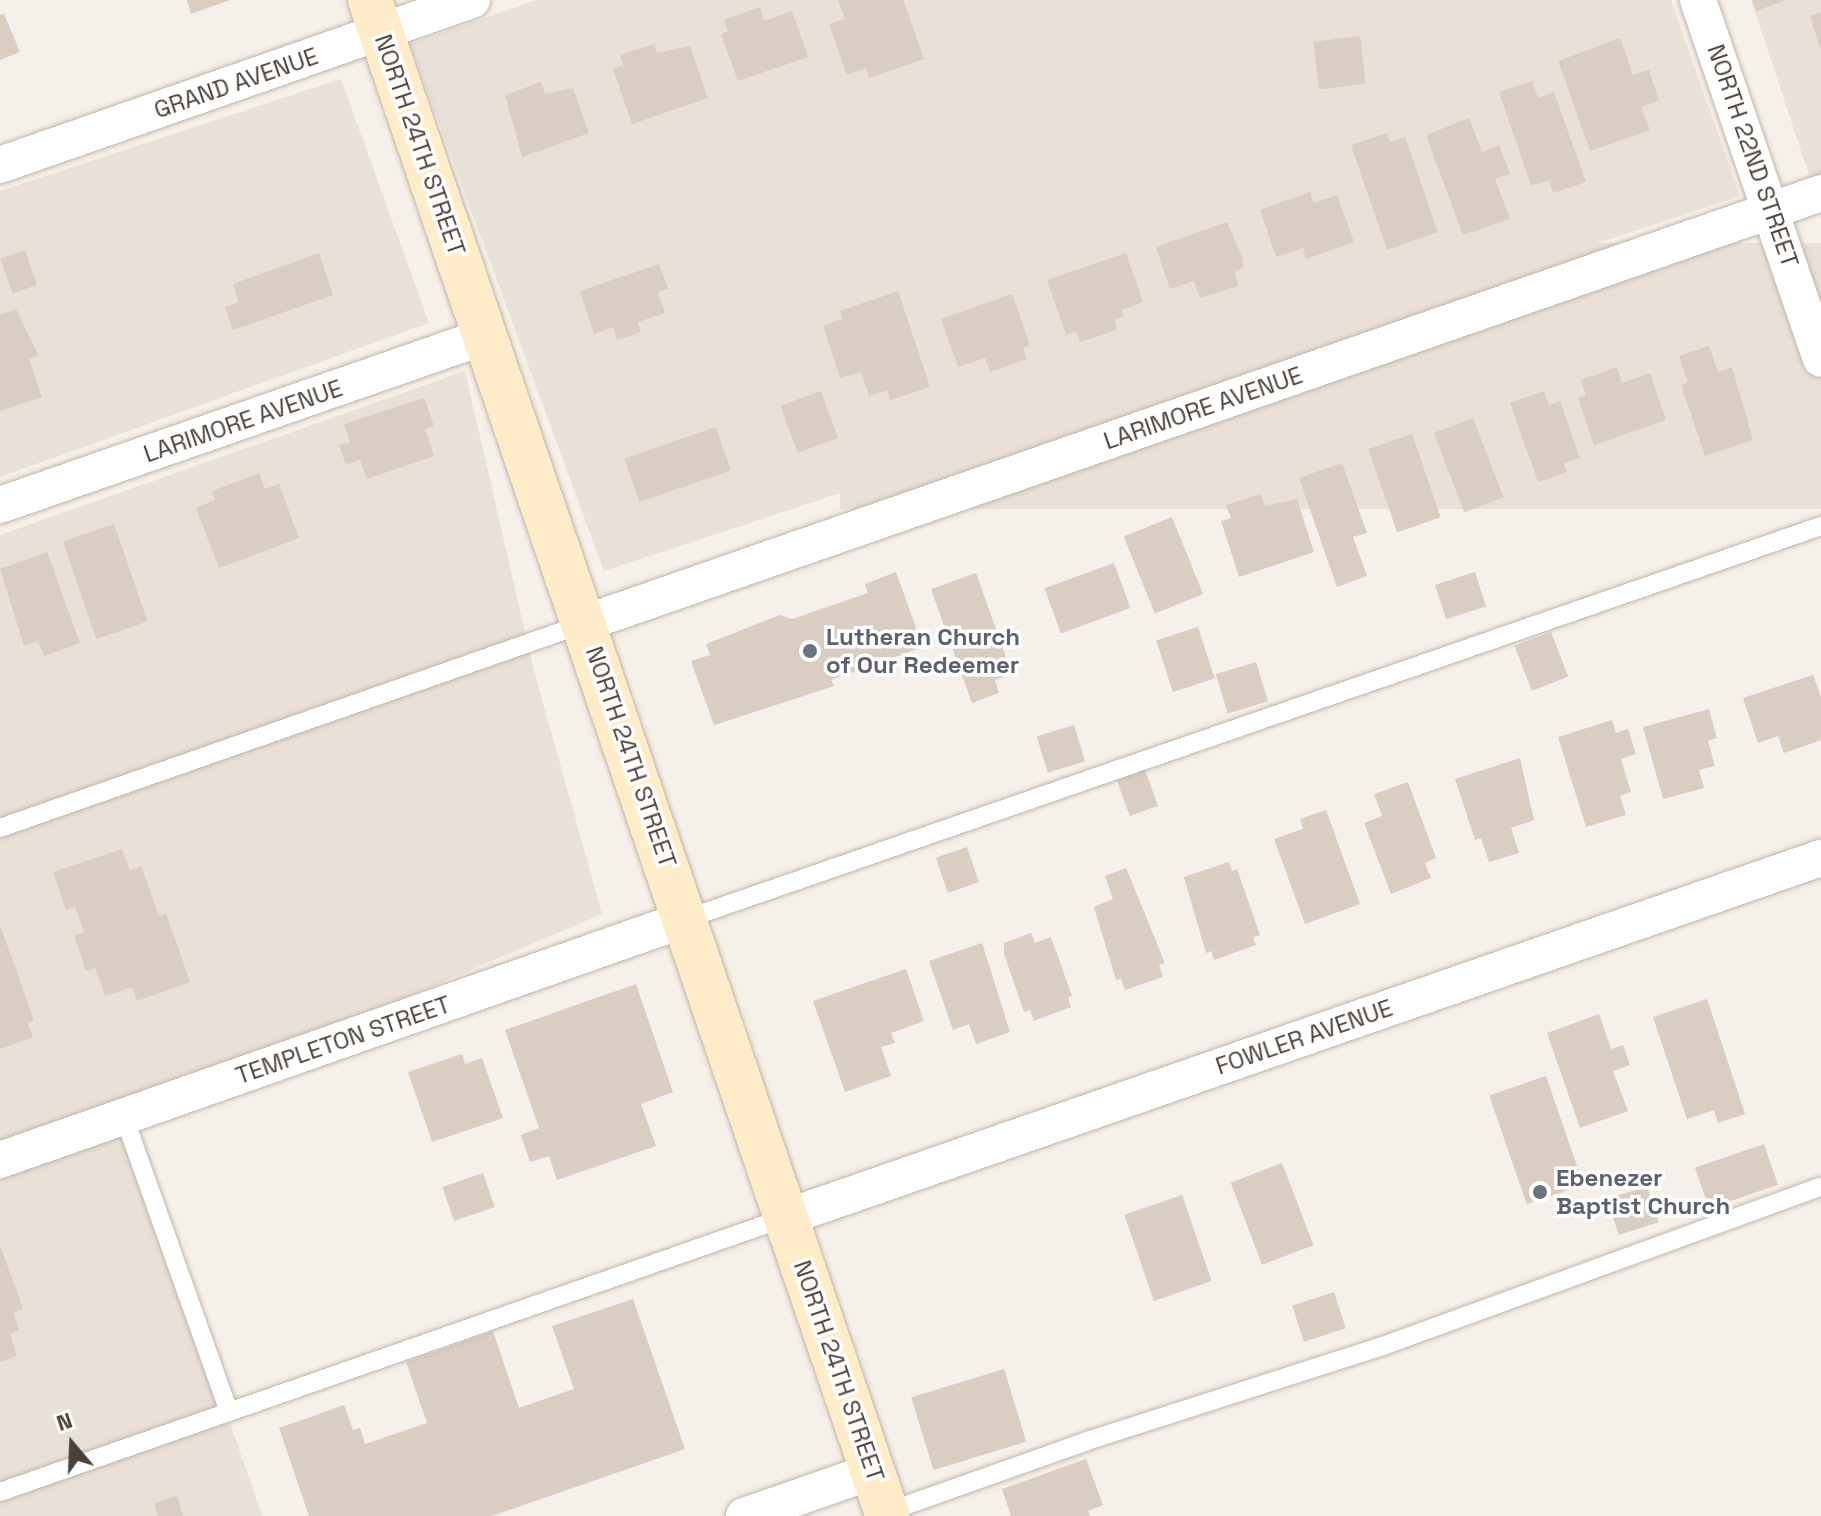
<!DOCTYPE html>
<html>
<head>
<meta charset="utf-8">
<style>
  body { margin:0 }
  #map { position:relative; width:1821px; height:1516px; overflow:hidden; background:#f5f0e9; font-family:"Space Grotesk",sans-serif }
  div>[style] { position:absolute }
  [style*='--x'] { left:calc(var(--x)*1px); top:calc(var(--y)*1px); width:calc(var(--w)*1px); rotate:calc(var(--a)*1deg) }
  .residential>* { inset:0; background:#e9e1d7; transform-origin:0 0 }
  .building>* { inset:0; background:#dacdc1; transform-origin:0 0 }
  .roads { filter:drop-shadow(0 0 2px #c1b6ab) drop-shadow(0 0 2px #c1b6ab) }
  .lane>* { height:18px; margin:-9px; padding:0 9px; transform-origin:9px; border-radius:9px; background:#fff }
  .street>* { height:36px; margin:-18px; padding:0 18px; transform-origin:18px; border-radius:18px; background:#fff }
  .secondary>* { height:44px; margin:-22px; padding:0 22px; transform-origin:22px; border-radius:22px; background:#ffecc8 }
  .dots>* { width:22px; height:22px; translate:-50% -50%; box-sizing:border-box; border:4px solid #fff; border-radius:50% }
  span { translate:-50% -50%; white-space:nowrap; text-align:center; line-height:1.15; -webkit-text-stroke:7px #fff; paint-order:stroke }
  .street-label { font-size:24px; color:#494037 }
  .worship-label { font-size:24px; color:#5b616d; font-weight:700 }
  .left { translate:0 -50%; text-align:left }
  .north { position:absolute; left:32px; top:1404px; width:80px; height:80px; -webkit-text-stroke:6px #fff; paint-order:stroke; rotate:341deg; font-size:22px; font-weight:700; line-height:32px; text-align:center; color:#494037 }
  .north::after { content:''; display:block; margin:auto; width:28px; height:36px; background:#494037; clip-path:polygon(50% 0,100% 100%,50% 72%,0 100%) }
</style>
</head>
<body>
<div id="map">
  <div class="residential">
    <i style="clip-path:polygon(537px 0,1671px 0,1740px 196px,604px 571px,410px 44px)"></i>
    <i style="clip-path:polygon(1751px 0,1821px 0,1821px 211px)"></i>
    <i style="clip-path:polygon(341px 79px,429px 323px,0 477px,0 191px)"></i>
    <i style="left:1821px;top:243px;width:266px;height:981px;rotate:90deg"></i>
    <i style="clip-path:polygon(465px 371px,533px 667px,602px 914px,125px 1117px,262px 1516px,0 1516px,0 535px)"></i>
  </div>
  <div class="building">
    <i style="clip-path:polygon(187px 0,230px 0,191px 14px)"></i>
    <i style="clip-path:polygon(838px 0,903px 0,924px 59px,869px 78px,866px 68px,847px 75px,829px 24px,845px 19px)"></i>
    <i style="clip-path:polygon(1752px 0,1786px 0,1756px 11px)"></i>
    <i style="clip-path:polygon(760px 7px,764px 21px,792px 11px,808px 57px,738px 81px,721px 34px,728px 31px,724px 20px)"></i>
    <i style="clip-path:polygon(1821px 12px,1821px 48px,1820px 48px,1810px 16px)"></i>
    <i style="clip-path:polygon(4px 14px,20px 52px,0 60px,0 15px)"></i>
    <i style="left:1360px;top:36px;width:48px;height:47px;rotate:83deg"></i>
    <i style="clip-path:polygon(1620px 38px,1633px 75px,1649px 70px,1659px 100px,1641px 107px,1650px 130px,1590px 151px,1558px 61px)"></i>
    <i style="clip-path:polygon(654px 44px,657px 53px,690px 46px,708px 98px,632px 124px,613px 69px,623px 65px,620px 55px)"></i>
    <i style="clip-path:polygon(1532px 81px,1538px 98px,1554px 92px,1586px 182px,1553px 193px,1549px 180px,1531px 186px,1499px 92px)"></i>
    <i style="clip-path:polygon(541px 82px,545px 94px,573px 88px,589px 133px,522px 157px,505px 95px)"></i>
    <i style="clip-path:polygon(1469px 118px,1482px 152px,1499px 145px,1510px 174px,1495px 179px,1510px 219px,1463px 235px,1426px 135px)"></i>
    <i style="clip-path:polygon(1387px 133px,1390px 142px,1405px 137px,1438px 232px,1387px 250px,1351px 145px)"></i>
    <i style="clip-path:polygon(1310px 192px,1314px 203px,1337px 195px,1354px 242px,1306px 259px,1303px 248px,1276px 257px,1260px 210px)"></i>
    <i style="clip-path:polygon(1227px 222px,1243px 259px,1243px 268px,1234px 271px,1239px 286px,1200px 298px,1194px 281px,1170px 289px,1156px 247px)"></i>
    <i style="left:25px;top:250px;width:37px;height:26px;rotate:71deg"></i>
    <i style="clip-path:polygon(319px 253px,333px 295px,233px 330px,225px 307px,239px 302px,233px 284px)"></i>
    <i style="clip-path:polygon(1126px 253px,1143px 302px,1121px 310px,1124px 316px,1114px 319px,1117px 330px,1080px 342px,1076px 331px,1066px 335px,1047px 280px)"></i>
    <i style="clip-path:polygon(659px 264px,668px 289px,658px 292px,665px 313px,638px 322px,641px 332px,617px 340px,613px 327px,594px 334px,580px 291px)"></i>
    <i style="clip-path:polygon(898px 291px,930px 387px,890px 400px,887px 390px,869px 396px,861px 372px,840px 378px,823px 326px,843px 319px,840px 311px)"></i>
    <i style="clip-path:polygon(1012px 294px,1030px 345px,1023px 348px,1027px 359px,990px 372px,985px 358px,958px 367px,941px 319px)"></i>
    <i style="clip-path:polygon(16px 309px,39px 356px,29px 359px,42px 397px,0 411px,0 315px)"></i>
    <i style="clip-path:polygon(1709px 346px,1718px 372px,1732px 367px,1753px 440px,1705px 456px,1681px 385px,1688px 382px,1679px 356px)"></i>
    <i style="clip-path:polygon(1617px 367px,1622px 383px,1650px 373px,1666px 420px,1594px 445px,1578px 398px,1586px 396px,1581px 380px)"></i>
    <i style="left:821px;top:391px;width:50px;height:43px;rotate:70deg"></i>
    <i style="clip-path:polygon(1544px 391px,1549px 405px,1560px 401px,1580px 458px,1564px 463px,1567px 472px,1538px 482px,1510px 403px)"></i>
    <i style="clip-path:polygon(424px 398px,434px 426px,425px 429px,434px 456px,367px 479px,360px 460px,346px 465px,339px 445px,350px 442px,344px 424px)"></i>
    <i style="left:1473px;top:418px;width:85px;height:42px;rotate:69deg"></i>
    <i style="left:716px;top:427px;width:46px;height:97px;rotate:71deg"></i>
    <i style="left:1412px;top:434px;width:88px;height:46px;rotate:71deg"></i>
    <i style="clip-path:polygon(1342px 463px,1367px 533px,1353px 537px,1367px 576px,1337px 587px,1299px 478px)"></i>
    <i style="clip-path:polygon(259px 473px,265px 489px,279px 484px,299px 538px,219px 568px,196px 508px,215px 500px,212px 491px)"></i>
    <i style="clip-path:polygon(1261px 494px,1265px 506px,1297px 499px,1314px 552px,1239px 577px,1221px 521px,1231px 518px,1226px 505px)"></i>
    <i style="left:1172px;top:517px;width:83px;height:52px;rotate:68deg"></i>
    <i style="left:114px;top:524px;width:103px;height:54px;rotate:71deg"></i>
    <i style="clip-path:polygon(47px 552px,80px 643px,44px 656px,38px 641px,24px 646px,0 569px)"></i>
    <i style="left:1114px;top:563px;width:48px;height:74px;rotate:70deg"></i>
    <i style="clip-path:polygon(896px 572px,923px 647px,831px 680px,834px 686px,714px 725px,691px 661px,710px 655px,706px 644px,780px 615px,792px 619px,868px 593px,865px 584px)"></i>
    <i style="left:1475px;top:572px;width:36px;height:42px;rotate:72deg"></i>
    <i style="clip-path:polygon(976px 573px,1012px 674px,995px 680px,999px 693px,972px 703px,931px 589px)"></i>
    <i style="left:1198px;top:627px;width:54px;height:44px;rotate:72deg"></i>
    <i style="left:1551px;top:632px;width:48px;height:39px;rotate:69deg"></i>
    <i style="left:1256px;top:662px;width:41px;height:42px;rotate:73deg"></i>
    <i style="clip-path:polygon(1813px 675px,1821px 697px,1821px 740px,1784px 753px,1778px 736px,1758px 743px,1743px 698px)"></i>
    <i style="clip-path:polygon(1709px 709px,1717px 738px,1708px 741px,1715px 766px,1699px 770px,1704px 788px,1663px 799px,1643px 727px)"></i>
    <i style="clip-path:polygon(1612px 720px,1616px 733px,1628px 729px,1636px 754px,1621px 759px,1631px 792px,1620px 796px,1626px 815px,1586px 827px,1558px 737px)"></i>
    <i style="left:1074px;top:725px;width:38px;height:39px;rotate:73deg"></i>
    <i style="clip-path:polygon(1520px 758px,1534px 820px,1511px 828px,1519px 853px,1489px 862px,1481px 838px,1475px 840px,1455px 779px)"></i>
    <i style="left:1145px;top:770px;width:38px;height:30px;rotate:70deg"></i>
    <i style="clip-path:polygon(1408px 782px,1436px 858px,1425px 863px,1431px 878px,1391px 894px,1364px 823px,1382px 816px,1374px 794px)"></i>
    <i style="clip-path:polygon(1326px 810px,1360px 904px,1305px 924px,1274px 839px,1303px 829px,1300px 819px)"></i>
    <i style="left:967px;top:847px;width:37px;height:33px;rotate:71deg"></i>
    <i style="clip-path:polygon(122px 849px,130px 871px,141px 866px,159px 916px,166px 913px,190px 982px,137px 1001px,132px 987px,105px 996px,95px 968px,86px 971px,74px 935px,84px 932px,75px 907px,66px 910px,53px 872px)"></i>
    <i style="clip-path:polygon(1229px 862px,1232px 871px,1237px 869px,1260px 935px,1253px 937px,1256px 945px,1214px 960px,1211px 951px,1206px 953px,1184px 877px)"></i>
    <i style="clip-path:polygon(1126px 868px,1165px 963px,1159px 965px,1163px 977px,1125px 990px,1121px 979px,1116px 980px,1094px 907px,1113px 899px,1105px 876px)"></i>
    <i style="clip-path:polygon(0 925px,34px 1020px,28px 1023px,33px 1037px,0 1049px)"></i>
    <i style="clip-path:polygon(1031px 933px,1035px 943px,1051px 937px,1072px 996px,1068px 998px,1071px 1007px,1034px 1021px,1030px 1010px,1024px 1012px,1004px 954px,1004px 943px)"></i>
    <i style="clip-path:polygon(982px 943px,1010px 1032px,976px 1044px,969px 1024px,953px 1030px,929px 961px)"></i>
    <i style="clip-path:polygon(906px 969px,924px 1021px,891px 1033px,895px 1043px,881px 1047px,891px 1076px,845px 1092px,813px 1001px)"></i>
    <i style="clip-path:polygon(636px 984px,673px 1092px,641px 1104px,656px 1146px,557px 1180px,549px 1156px,530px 1162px,521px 1135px,539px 1128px,505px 1030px)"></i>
    <i style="clip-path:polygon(1707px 999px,1745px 1114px,1718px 1123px,1714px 1110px,1687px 1119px,1653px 1017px)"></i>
    <i style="clip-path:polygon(1599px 1014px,1611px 1049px,1623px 1045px,1630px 1065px,1613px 1071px,1628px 1111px,1580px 1128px,1547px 1033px)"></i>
    <i style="clip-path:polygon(462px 1054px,465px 1064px,482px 1058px,503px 1118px,432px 1142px,408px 1072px)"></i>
    <i style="left:1546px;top:1076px;width:115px;height:60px;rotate:71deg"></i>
    <i style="left:1764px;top:1144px;width:43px;height:73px;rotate:71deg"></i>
    <i style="left:1282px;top:1163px;width:88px;height:55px;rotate:69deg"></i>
    <i style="left:483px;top:1173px;width:36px;height:43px;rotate:71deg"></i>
    <i style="left:1647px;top:1186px;width:38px;height:42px;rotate:72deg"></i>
    <i style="left:1182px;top:1195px;width:91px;height:61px;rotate:71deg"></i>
    <i style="clip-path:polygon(0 1245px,23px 1309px,13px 1313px,19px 1330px,10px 1334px,17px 1356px,0 1362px)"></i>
    <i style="left:1334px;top:1292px;width:38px;height:44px;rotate:72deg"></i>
    <i style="clip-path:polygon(633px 1299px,685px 1449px,492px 1516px,309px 1516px,279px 1428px,344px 1405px,353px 1430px,360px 1428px,365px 1444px,427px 1423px,406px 1362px,493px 1331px,519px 1408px,574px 1389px,552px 1326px)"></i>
    <i style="left:1004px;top:1369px;width:76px;height:97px;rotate:73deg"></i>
    <i style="clip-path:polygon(1086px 1459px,1103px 1505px,1088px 1511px,1090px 1516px,1011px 1516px,1002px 1489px)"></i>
    <i style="clip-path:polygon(177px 1496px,183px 1516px,158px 1516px,154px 1503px)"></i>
  </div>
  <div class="roads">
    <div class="lane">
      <i style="--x:0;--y:828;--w:618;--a:-19.29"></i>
      <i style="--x:686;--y:919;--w:1201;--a:-19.1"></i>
      <i style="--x:124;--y:1117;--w:313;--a:70.4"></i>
      <i style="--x:0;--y:1492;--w:834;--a:-19.26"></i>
      <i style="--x:887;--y:1512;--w:212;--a:-19.5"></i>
      <i style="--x:1087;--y:1441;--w:311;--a:-17.8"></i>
      <i style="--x:1383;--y:1346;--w:466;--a:-20"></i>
    </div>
    <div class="street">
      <i style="--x:1698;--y:0;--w:379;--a:71.1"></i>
      <i style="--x:0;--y:165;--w:500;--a:-19.27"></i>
      <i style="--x:0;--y:505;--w:515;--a:-19.17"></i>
      <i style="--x:585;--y:623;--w:1309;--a:-19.18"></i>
      <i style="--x:0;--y:1160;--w:727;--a:-19.36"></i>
      <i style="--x:787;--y:1217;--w:1095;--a:-19.15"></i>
      <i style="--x:744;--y:1516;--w:137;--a:-19.2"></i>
    </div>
    <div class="secondary">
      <i style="--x:370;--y:0;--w:1602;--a:71.14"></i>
    </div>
  </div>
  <div class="dots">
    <i style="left:810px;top:651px;background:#6b7280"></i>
    <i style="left:1540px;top:1192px;background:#6b7280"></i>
  </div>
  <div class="street-label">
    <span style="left:236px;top:83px;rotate:-19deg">GRAND AVENUE</span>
    <span style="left:420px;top:145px;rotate:71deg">NORTH 24TH STREET</span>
    <span style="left:1753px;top:156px;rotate:71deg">NORTH 22ND STREET</span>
    <span style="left:1203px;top:408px;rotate:-19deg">LARIMORE AVENUE</span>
    <span style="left:243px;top:421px;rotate:-19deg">LARIMORE AVENUE</span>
    <span style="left:631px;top:757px;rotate:71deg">NORTH 24TH STREET</span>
    <span style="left:1304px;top:1037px;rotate:-19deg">FOWLER AVENUE</span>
    <span style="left:343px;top:1040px;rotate:-19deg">TEMPLETON STREET</span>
    <span style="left:839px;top:1371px;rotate:71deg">NORTH 24TH STREET</span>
  </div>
  <div class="worship-label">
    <span class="left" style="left:826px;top:651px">Lutheran Church<br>of Our Redeemer</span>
    <span class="left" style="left:1556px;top:1192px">Ebenezer<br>Baptist Church</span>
  </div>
  <div class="north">N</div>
</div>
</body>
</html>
